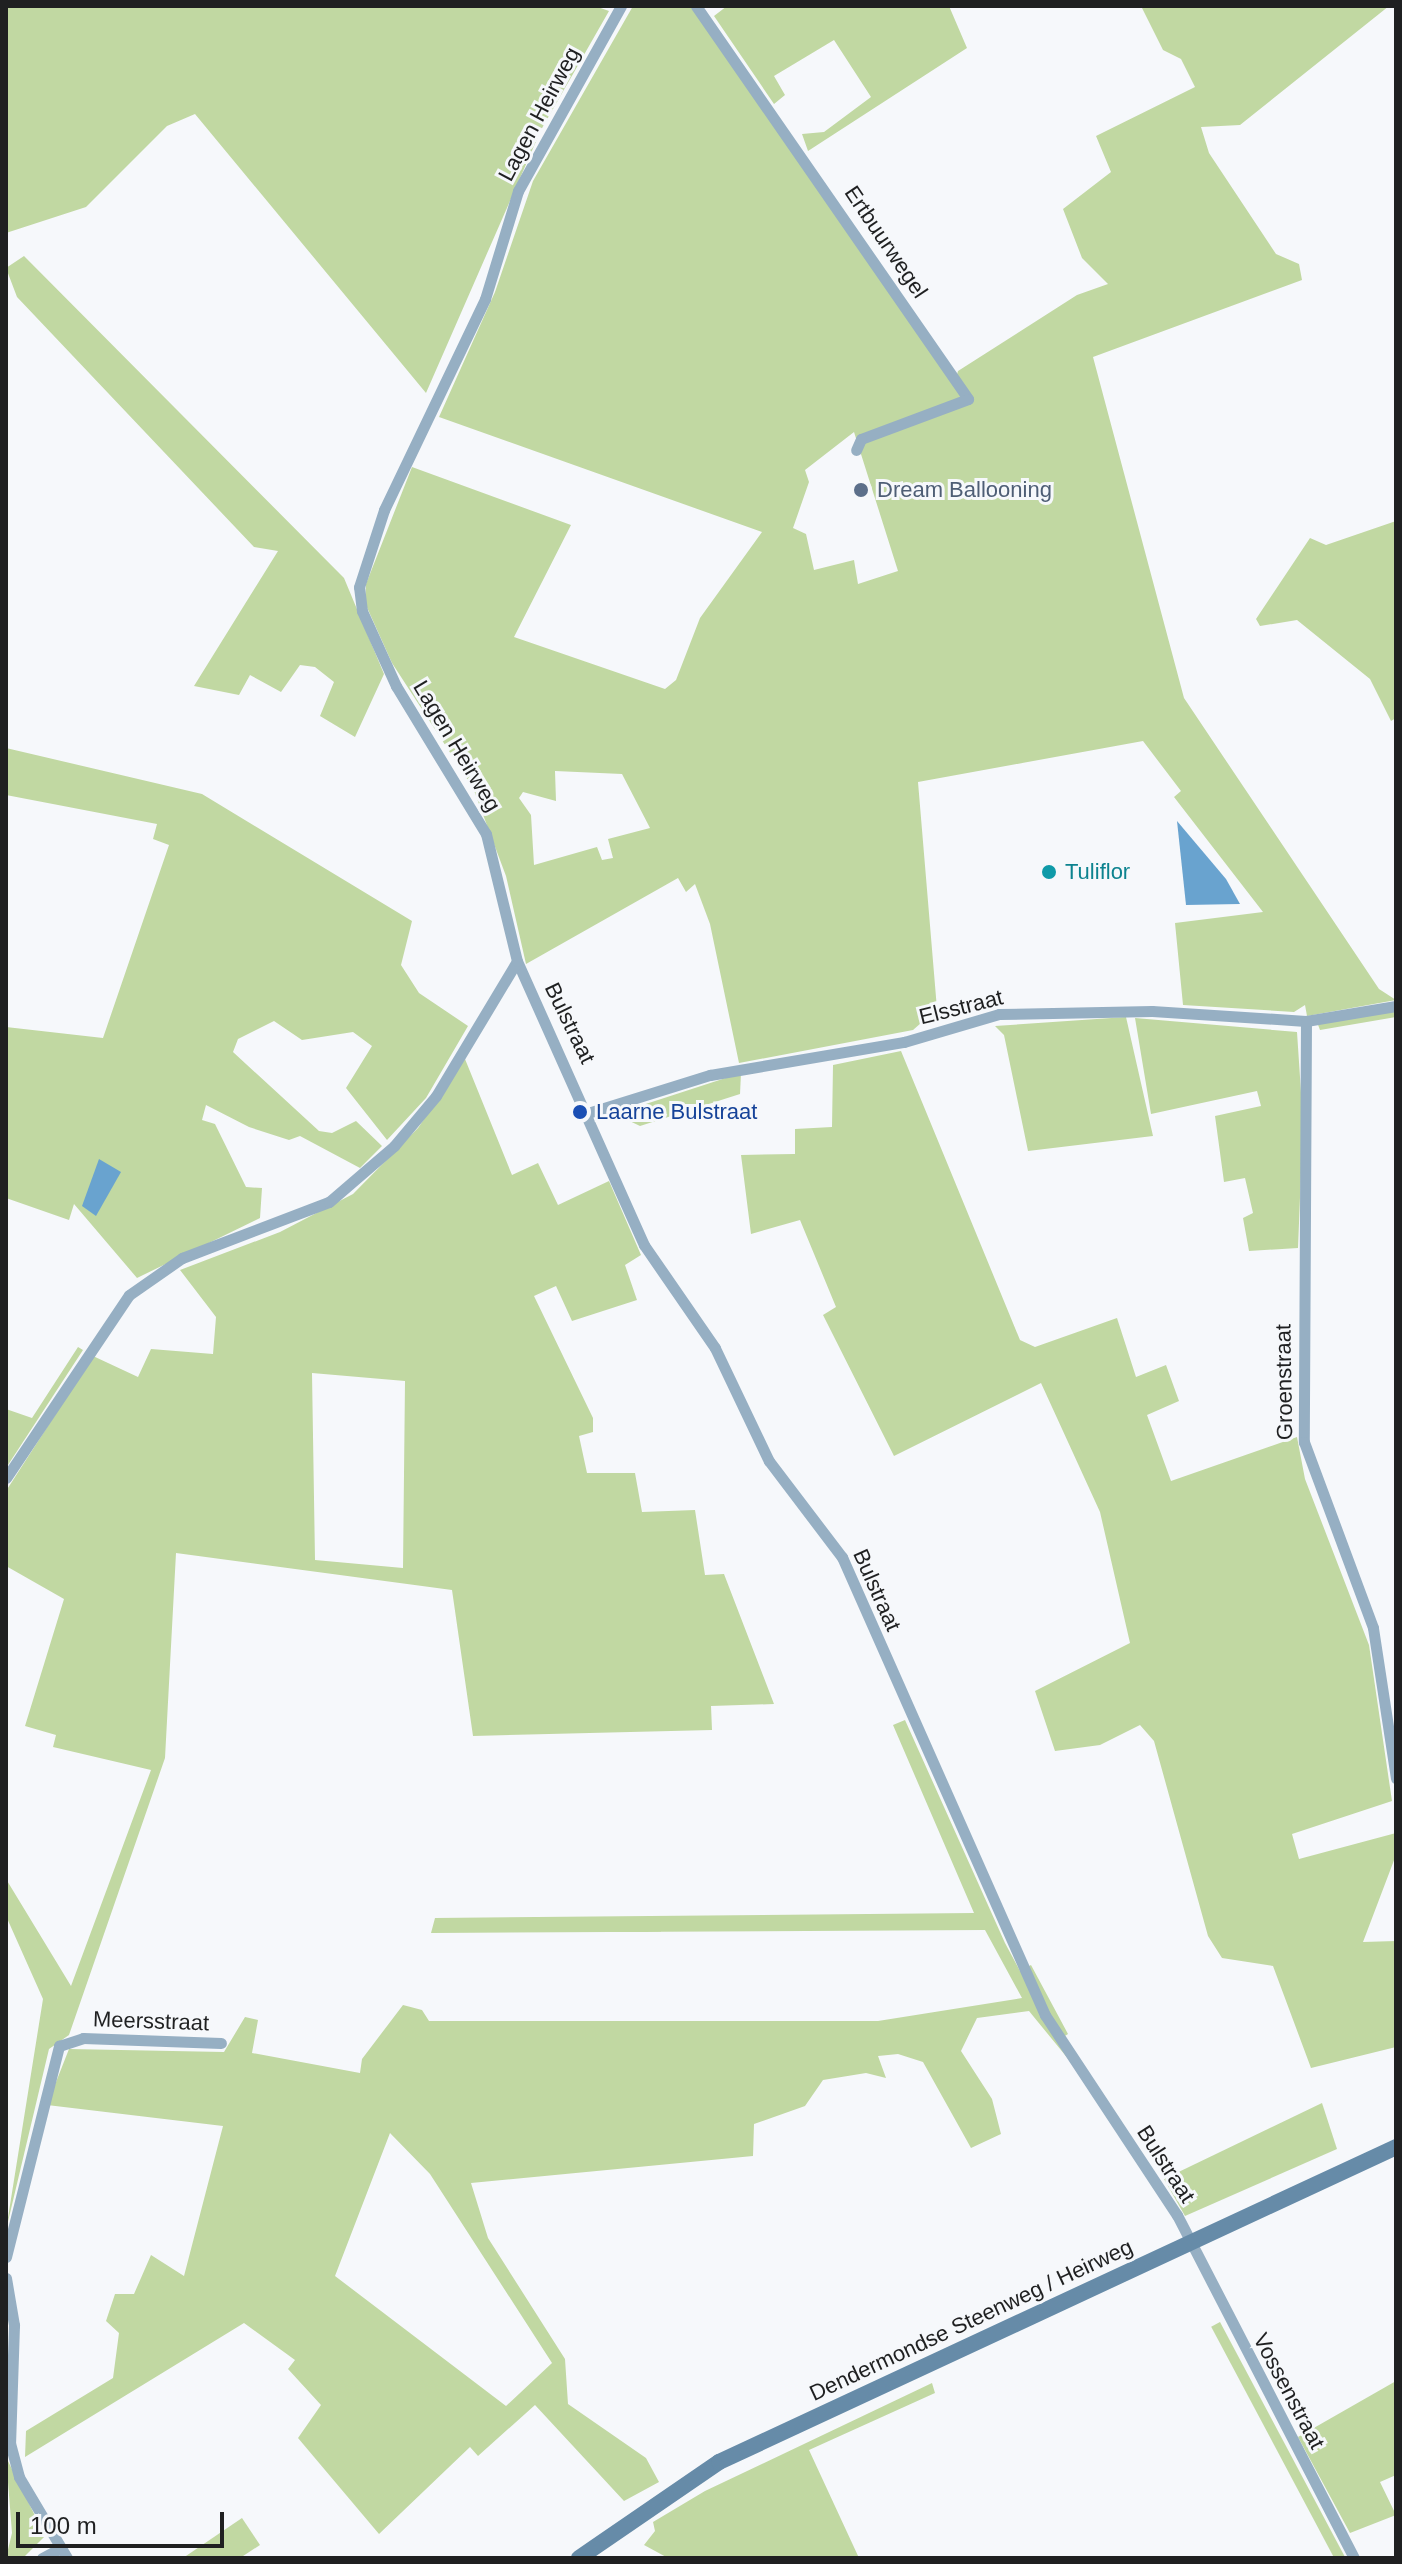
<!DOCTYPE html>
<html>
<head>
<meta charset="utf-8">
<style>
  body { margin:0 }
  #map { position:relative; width:1402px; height:2564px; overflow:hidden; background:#f6f8fb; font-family:Arial,sans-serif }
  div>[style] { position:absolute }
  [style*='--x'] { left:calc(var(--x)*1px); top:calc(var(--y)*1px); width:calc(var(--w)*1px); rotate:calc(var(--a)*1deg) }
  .green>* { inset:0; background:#c1d8a2; transform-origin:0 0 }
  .water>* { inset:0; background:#69a3cf }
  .street>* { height:11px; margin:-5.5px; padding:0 5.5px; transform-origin:5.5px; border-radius:5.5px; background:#96afc3 }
  .secondary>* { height:16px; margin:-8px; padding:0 8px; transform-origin:8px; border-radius:8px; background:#668ba8 }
  .dots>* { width:22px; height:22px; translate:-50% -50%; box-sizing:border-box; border:4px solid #f6f8fb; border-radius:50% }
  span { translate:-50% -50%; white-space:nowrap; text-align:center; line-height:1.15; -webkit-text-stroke:6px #f6f8fb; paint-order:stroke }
  .street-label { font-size:22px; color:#1f2021 }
  .service-label { font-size:22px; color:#4e5e75 }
  .left { translate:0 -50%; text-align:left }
  .culture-label { font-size:22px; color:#0d838f }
  .transit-label { font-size:22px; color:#164399 }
  .frame { position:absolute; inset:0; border:8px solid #1f2021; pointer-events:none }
  .scale { position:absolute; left:16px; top:2512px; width:208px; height:36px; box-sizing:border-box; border:4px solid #1f2021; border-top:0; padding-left:10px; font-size:24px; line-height:28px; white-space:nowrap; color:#1f2021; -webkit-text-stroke:6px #f6f8fb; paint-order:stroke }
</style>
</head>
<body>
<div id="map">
  <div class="green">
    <i style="clip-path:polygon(6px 6px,595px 6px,609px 11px,541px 130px,426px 393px,195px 114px,167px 126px,86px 207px,6px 233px)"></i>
    <i style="clip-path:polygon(evenodd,633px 6px,690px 6px,700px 16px,954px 385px,958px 371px,1077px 295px,1108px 284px,1082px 258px,1063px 209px,1111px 172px,1096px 136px,1195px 87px,1181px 59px,1163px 50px,1141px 6px,1389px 6px,1240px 125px,1201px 127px,1209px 153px,1276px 254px,1299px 264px,1302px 280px,1093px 357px,1184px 698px,1379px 989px,1396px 1000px,1307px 1016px,1305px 1005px,1294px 1012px,1183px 1005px,1175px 923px,1263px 912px,1174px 797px,1181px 791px,1143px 741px,918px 782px,937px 1009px,913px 1030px,739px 1063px,710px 924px,695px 884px,686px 892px,678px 878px,526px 964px,506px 876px,473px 788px,392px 663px,365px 603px,366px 584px,412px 467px,571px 525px,514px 637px,665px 689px,676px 680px,700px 618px,762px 532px,439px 417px,495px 292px,533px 181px,633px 6px,854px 432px,898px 571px,858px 584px,854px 560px,814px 570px,806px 534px,793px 528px,809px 482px,805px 470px,854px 432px,633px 6px,555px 771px,622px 774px,650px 828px,608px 839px,613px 858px,602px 860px,597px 847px,534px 865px,531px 815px,519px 798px,523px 792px,556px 801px,555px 771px)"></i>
    <i style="clip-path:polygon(727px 6px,949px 6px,967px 48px,808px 151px,802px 134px,824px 132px,871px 97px,834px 40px,774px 76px,785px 95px,774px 104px,714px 16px)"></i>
    <i style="clip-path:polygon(24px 256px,344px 578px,384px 674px,355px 737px,320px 716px,334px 682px,315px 667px,300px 665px,281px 692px,250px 675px,239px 695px,194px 686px,278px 551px,254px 547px,17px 297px,6px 268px)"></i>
    <i style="clip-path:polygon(1396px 521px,1396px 718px,1391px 721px,1370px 679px,1297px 620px,1260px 626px,1256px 619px,1310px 538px,1326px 545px)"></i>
    <i style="clip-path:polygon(6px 748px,202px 794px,412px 921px,401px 965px,419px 993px,468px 1026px,426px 1098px,387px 1140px,346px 1088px,372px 1046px,353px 1032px,302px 1040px,274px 1021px,238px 1039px,233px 1052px,319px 1131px,332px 1133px,356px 1121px,382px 1146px,360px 1168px,300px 1136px,289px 1140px,249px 1127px,206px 1105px,202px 1120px,215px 1124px,246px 1187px,262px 1188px,260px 1218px,137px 1278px,74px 1204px,69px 1220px,6px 1198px,6px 1027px,103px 1038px,169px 845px,153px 839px,157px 824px,6px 795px)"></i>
    <i style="clip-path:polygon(1396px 1010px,1396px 1017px,1320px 1030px,1317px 1022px)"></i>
    <i style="clip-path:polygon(1126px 1017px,1153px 1136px,1028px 1151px,1004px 1035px,995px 1026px)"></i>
    <i style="clip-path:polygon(1135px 1018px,1297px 1032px,1303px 1122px,1298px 1248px,1249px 1251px,1243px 1218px,1253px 1213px,1245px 1178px,1224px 1182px,1215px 1116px,1261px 1106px,1257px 1091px,1151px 1114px)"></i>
    <i style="clip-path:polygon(901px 1051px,1020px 1340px,1035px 1347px,1117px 1318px,1136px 1377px,1166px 1365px,1179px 1401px,1147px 1415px,1171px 1481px,1297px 1437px,1305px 1479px,1369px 1645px,1392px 1801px,1292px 1834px,1299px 1859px,1396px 1833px,1396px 1855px,1363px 1942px,1396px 1941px,1396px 2047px,1311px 2068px,1273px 1966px,1222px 1958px,1208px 1936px,1154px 1741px,1140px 1725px,1100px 1745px,1055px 1751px,1035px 1691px,1130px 1643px,1100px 1512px,1041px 1383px,894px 1456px,823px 1315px,836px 1307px,800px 1220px,751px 1234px,741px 1155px,795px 1154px,795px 1129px,832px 1127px,833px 1065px)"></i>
    <i style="clip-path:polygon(evenodd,465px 1059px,512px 1175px,538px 1163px,558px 1205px,609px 1181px,641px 1255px,625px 1265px,637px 1300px,572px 1321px,556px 1286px,534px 1296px,593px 1418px,593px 1432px,579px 1436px,587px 1473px,635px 1473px,642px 1512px,695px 1510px,705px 1575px,724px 1574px,774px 1704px,711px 1706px,712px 1730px,473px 1736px,452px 1590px,176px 1553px,165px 1758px,69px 2035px,49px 2049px,6px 2230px,43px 1999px,6px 1916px,6px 1879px,71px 1986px,151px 1770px,53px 1747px,56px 1735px,25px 1726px,64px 1599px,6px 1566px,6px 1491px,93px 1356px,138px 1377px,151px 1349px,213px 1354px,216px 1317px,180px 1270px,280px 1232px,353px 1194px,418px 1128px,465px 1059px,312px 1373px,405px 1381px,403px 1568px,315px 1560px,312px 1373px)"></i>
    <i style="clip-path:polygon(741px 1073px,740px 1094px,640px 1126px,615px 1114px)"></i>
    <i style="clip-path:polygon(78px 1347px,83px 1350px,6px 1468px,6px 1409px,32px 1418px)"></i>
    <i style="clip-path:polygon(evenodd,905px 1720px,1005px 1943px,1020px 1971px,1031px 1965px,1068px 2034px,1057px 2041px,1074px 2066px,1029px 2011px,977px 2018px,961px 2051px,992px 2099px,1001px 2134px,971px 2148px,923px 2062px,898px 2054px,878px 2056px,886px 2078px,866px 2073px,823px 2080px,805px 2106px,754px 2124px,753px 2156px,471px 2183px,488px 2238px,565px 2359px,568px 2404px,646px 2458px,659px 2482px,624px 2501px,535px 2405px,478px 2456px,470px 2447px,379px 2534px,298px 2438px,321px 2405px,288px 2369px,295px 2360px,244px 2323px,25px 2457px,26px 2431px,113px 2378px,119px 2333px,106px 2321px,115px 2294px,134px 2294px,151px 2255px,184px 2276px,223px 2126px,47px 2105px,69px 2049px,224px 2052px,245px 2017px,258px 2020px,252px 2053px,360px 2073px,362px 2059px,403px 2005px,422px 2010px,429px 2021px,878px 2021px,1022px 1998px,985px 1930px,431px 1933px,435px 1918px,974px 1913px,893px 1725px,905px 1720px,390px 2133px,430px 2174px,552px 2363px,506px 2406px,335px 2276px,390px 2133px)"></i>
    <i style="clip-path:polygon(1322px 2103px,1337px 2149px,1185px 2216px,1164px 2179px)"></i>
    <i style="left:1220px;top:2322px;width:267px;height:10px;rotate:62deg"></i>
    <i style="clip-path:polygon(1396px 2381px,1396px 2475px,1380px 2482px,1396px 2515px,1350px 2533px,1298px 2437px)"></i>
    <i style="clip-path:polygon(932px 2383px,935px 2393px,809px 2450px,859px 2558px,668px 2558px,644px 2545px,655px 2531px,653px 2522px,705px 2491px)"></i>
    <i style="clip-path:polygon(6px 2457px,45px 2536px,23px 2558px,6px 2558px,12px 2533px)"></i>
    <i style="clip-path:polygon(242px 2518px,260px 2545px,240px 2558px,183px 2558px)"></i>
  </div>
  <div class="water">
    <i style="clip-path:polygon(1177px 821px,1226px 879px,1240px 904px,1186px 905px)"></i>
    <i style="clip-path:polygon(99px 1159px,121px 1172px,96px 1216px,82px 1206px)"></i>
  </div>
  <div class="street">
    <i style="--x:696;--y:6;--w:478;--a:55.3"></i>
    <i style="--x:968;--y:399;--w:114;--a:159.5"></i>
    <i style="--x:861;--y:439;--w:12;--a:114"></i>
    <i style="--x:517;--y:961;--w:311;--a:65.9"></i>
    <i style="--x:644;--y:1245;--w:125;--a:55.4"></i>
    <i style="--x:715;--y:1348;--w:125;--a:64.5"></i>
    <i style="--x:769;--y:1461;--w:121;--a:52.8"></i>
    <i style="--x:842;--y:1557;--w:501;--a:66.1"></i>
    <i style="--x:1045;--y:2015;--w:240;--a:56.6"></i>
    <i style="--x:1177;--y:2215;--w:386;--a:62.7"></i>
    <i style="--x:1306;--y:1021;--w:421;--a:90.3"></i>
    <i style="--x:1304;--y:1442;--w:198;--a:69.6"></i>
    <i style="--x:1373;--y:1628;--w:152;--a:81.3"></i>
    <i style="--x:591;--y:1112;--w:125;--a:-17.3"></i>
    <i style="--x:710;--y:1075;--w:197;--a:-9.7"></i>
    <i style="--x:904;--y:1042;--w:99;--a:-16.4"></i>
    <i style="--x:999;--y:1014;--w:153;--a:-1.1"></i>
    <i style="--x:1152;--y:1011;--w:154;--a:3.7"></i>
    <i style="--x:1306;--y:1021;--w:91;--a:-9.5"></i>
    <i style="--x:6;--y:1478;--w:220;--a:-56.1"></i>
    <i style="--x:129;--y:1295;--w:65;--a:-34.9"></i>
    <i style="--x:182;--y:1258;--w:157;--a:-20.9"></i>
    <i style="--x:329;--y:1202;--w:86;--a:-40.7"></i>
    <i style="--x:394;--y:1146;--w:65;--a:-50"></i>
    <i style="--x:436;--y:1096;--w:157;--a:-59"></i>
    <i style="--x:517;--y:961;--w:131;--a:-103.7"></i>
    <i style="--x:486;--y:834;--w:173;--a:-121.3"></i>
    <i style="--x:396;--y:686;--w:82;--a:-114.4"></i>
    <i style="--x:362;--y:611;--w:24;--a:-97"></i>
    <i style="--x:359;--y:587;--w:81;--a:-72"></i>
    <i style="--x:384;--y:510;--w:234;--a:-64.4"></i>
    <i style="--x:485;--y:299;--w:113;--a:-73"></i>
    <i style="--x:518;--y:191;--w:212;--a:-60.9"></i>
    <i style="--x:6;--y:2257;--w:218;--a:-75.9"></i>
    <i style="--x:59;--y:2046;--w:25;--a:-18"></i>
    <i style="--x:83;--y:2038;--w:138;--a:2.1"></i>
    <i style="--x:6;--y:2278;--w:48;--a:80.3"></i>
    <i style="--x:14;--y:2325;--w:118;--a:91.9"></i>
    <i style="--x:10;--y:2443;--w:35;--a:75"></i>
    <i style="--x:19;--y:2477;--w:94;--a:59.3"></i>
    <i style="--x:42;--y:2558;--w:21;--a:-28"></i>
  </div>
  <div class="secondary">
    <i style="--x:579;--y:2558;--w:170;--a:-34.4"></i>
    <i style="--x:719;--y:2462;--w:747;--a:-24.95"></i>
  </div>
  <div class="dots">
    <i style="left:861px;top:490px;background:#5c6f8a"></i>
    <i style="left:1049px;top:872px;background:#0f9aa8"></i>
    <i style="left:580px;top:1112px;background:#1a4fb4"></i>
  </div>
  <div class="street-label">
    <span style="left:539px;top:114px;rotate:-62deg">Lagen Heirweg</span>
    <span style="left:886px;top:242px;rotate:56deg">Ertbuurwegel</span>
    <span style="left:457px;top:746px;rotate:59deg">Lagen Heirweg</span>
    <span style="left:961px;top:1007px;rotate:-14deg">Elsstraat</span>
    <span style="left:570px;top:1023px;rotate:64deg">Bulstraat</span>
    <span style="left:1284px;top:1382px;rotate:-91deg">Groenstraat</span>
    <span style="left:877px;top:1590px;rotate:66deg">Bulstraat</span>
    <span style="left:151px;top:2021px;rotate:2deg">Meersstraat</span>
    <span style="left:1166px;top:2164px;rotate:57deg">Bulstraat</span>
    <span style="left:971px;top:2320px;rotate:-25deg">Dendermondse Steenweg / Heirweg</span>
    <span style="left:1289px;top:2391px;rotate:62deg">Vossenstraat</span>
  </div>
  <div class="service-label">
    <span class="left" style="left:877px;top:490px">Dream Ballooning</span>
  </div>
  <div class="culture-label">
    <span class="left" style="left:1065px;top:872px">Tuliflor</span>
  </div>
  <div class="transit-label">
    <span class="left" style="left:596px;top:1112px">Laarne Bulstraat</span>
  </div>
  <div class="frame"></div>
  <div class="scale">100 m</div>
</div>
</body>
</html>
